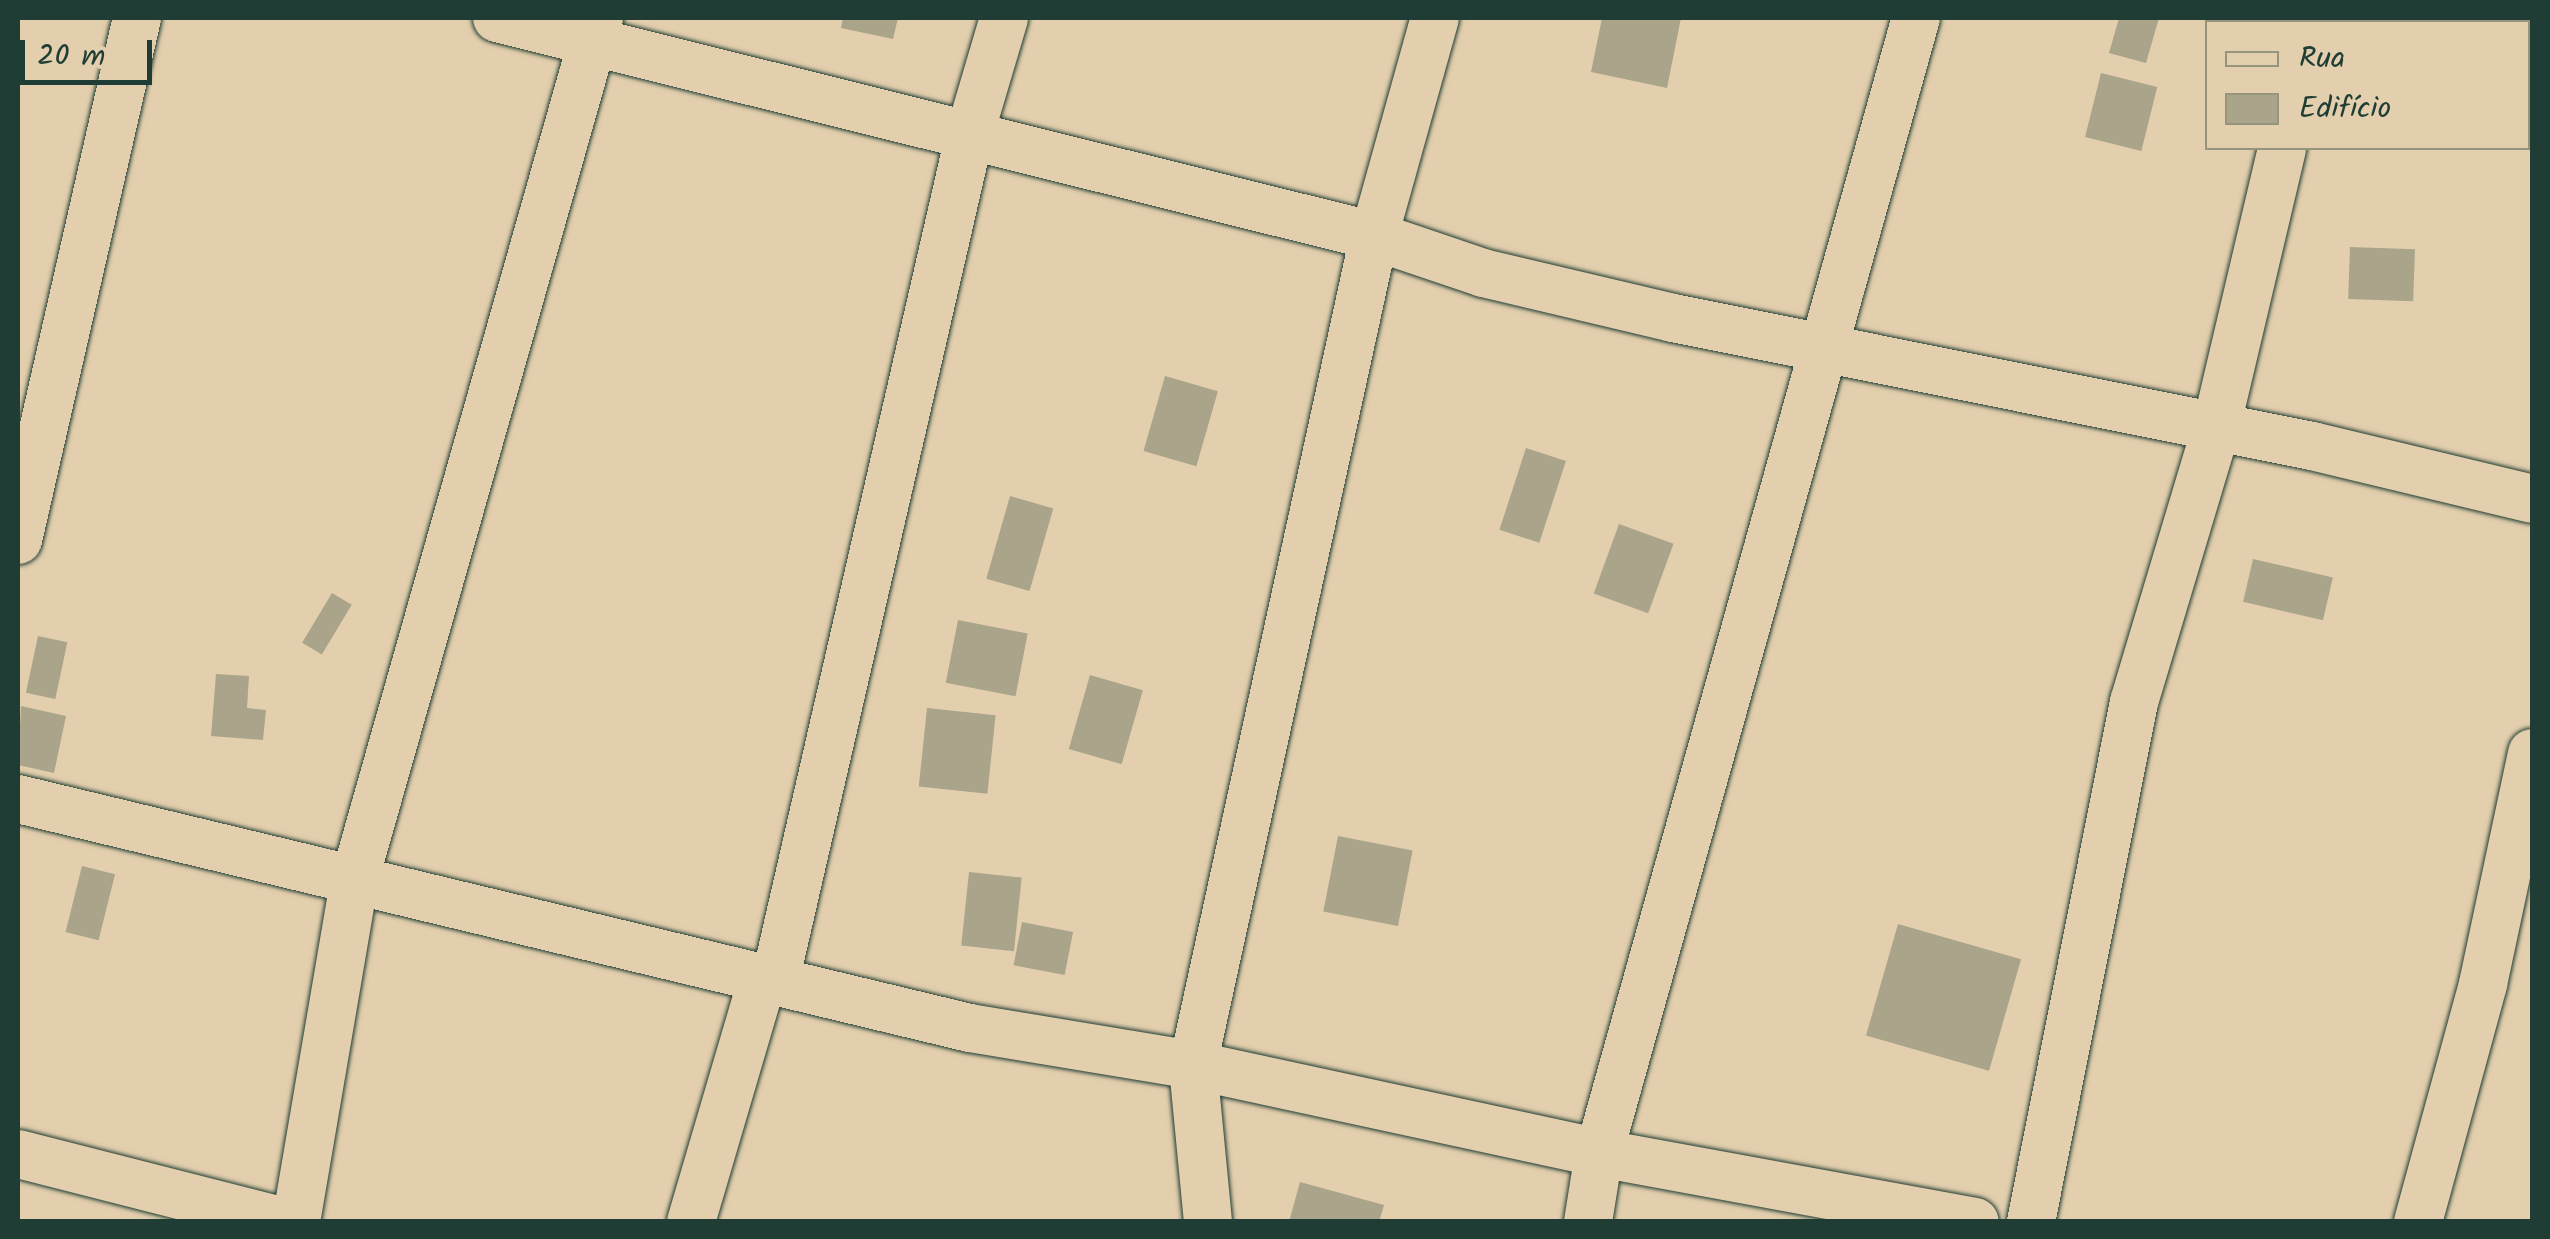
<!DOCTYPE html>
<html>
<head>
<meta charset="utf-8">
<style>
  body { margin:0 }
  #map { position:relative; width:2550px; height:1239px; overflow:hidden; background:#e3cfad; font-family:Kalam,sans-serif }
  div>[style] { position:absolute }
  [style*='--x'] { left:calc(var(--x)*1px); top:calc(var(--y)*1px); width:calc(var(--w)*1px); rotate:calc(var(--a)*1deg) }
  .building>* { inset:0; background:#aaa48a; transform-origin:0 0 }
  .roads { filter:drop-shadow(0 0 2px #1f3d34) drop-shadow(0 0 2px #1f3d34) }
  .minor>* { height:48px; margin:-24px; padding:0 24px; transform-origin:24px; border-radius:24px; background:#e3cfad }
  span { translate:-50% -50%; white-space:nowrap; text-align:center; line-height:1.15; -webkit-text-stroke:8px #e3cfad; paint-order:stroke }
  .frame { position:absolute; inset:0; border:20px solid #1f3d34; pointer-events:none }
  .legend { position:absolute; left:2205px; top:20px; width:325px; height:130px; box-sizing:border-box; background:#e3cfad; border:2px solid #95957d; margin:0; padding:12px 18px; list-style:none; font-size:30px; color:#1f3d34 }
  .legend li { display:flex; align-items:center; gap:20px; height:50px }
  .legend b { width:50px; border:2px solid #95957d }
  .scale { position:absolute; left:20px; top:40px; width:132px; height:45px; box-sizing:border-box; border:5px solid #1f3d34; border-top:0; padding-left:12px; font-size:30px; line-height:35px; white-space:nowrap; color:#1f3d34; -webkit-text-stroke:8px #e3cfad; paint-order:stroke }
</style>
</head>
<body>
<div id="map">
  <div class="building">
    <i style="clip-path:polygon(843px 18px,898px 18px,893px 39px,841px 28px)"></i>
    <i style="clip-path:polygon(1602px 18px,1681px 18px,1667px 88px,1591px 72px)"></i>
    <i style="clip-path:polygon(2119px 18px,2159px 18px,2146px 63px,2109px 53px)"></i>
    <i style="left:2101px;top:73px;width:58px;height:66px;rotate:14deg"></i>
    <i style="left:2350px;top:247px;width:65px;height:52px;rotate:2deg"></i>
    <i style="left:1165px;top:376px;width:55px;height:78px;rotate:16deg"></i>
    <i style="left:1526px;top:448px;width:42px;height:86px;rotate:18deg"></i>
    <i style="left:1010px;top:496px;width:45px;height:86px;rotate:16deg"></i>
    <i style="left:1619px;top:524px;width:58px;height:74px;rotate:20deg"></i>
    <i style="left:2253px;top:559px;width:82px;height:44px;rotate:13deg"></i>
    <i style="left:332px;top:593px;width:23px;height:58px;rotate:31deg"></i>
    <i style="left:958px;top:620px;width:71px;height:64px;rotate:11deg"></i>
    <i style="left:38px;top:636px;width:30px;height:58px;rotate:12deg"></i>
    <i style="clip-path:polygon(216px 674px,249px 676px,247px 708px,266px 710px,263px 740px,211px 736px)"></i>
    <i style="left:1090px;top:675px;width:55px;height:77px;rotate:16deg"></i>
    <i style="clip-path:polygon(21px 706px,66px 716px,54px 773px,18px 765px)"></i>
    <i style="left:927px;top:708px;width:69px;height:79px;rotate:6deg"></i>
    <i style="left:1338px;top:836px;width:76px;height:77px;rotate:11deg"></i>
    <i style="left:82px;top:866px;width:34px;height:68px;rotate:14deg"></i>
    <i style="left:969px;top:872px;width:53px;height:74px;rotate:6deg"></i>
    <i style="left:1022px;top:922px;width:52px;height:44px;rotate:11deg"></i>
    <i style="left:1898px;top:924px;width:128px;height:116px;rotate:16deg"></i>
    <i style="clip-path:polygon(1300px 1182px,1384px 1205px,1379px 1222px,1289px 1222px)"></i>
  </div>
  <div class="roads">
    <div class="minor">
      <i style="--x:497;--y:18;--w:904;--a:13.96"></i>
      <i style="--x:1374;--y:236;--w:115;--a:18.7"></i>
      <i style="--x:1483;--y:273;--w:195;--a:13.3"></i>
      <i style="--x:1673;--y:318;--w:652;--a:11.33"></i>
      <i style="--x:2312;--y:446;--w:226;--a:13.5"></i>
      <i style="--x:2315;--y:22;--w:4;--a:-63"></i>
      <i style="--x:18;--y:540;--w:535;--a:-77.16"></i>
      <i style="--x:18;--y:799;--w:979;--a:13.53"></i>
      <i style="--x:970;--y:1028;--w:226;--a:9.4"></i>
      <i style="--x:1193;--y:1065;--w:415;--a:12.2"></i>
      <i style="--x:1599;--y:1153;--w:382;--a:10.4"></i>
      <i style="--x:775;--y:981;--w:870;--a:-77.05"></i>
      <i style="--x:970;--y:133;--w:120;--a:-73.5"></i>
      <i style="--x:18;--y:1154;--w:276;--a:14.3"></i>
      <i style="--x:296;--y:1222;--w:349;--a:-80.3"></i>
      <i style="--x:355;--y:878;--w:894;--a:-74.16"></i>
      <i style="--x:691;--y:1222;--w:254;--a:-73.6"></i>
      <i style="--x:1208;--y:1222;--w:158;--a:-95.5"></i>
      <i style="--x:1193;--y:1065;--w:849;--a:-77.68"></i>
      <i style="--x:1374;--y:236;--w:226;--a:-74.4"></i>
      <i style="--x:1588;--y:1222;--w:70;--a:-80.9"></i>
      <i style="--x:1599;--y:1153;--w:1178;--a:-74.4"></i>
      <i style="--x:2031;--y:1222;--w:530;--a:-78.8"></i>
      <i style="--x:2134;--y:702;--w:286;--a:-73.3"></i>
      <i style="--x:2216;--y:428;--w:288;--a:-76.7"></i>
      <i style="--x:2418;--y:1222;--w:247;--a:-74.7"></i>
      <i style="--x:2483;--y:984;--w:236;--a:-78"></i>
    </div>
  </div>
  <div class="frame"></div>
  <ul class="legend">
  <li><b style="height:12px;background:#e3cfad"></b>Rua</li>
  <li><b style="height:28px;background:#aaa48a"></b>Edifício</li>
  </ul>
  <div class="scale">20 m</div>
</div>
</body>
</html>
